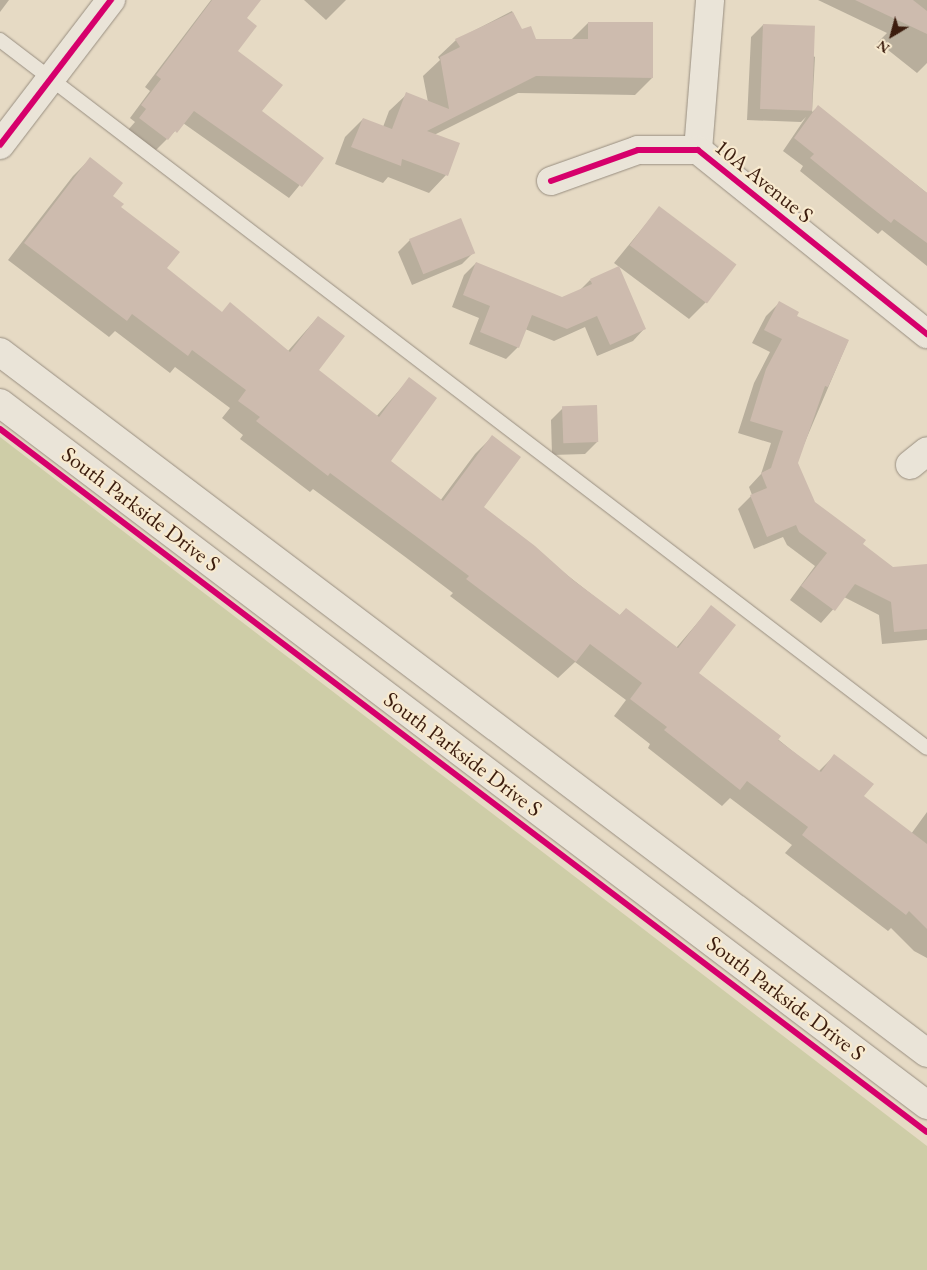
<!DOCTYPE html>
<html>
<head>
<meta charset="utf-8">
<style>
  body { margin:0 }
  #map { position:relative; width:927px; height:1270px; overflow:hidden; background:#e6dac4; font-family:"EB Garamond",serif }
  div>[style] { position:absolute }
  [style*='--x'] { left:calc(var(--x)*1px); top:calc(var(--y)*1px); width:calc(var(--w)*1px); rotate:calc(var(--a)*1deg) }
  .green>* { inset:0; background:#cecda7 }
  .shadow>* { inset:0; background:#0003 }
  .building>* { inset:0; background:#cdbbae; transform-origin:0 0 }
  .roads { filter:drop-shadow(0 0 1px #988e80) drop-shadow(0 0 1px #988e80) }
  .service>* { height:14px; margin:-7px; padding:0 7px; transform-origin:7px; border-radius:7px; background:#eae4d8 }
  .minor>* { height:28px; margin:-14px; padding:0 14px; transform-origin:14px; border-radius:14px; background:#eae4d8 }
  .secondary>* { height:28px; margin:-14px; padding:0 14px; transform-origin:14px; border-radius:14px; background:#eae4d8 }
  .cycleway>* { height:6px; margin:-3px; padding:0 3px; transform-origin:3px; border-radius:3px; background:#d6006c }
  span { translate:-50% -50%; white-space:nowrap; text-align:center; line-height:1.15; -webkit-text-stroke:4.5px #f8eacf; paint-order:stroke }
  .street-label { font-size:22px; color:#3b1c0d }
  .north { position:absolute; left:867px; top:10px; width:50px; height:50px; -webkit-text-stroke:4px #f8eacf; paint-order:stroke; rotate:217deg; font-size:14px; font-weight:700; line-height:20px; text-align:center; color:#3b1c0d }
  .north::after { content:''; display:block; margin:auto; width:18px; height:22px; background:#3b1c0d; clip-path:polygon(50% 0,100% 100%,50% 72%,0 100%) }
</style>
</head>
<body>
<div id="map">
  <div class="green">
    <i style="clip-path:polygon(0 437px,927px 1146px,927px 1270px,0 1270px)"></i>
  </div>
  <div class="shadow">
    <i style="clip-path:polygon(0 0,9px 0,0 12px)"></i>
    <i style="clip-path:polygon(211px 0,259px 0,245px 18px,236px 51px,260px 112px,322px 158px,289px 198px,183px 123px,155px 151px,128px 130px,135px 122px,130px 118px,150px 91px,145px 87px)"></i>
    <i style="clip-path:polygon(304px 0,346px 0,326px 20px)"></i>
    <i style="clip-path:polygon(818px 0,927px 0,927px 63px,917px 73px,878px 42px,887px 33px)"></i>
    <i style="clip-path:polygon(512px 11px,522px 31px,535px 40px,571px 40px,588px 23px,652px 78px,635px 95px,518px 93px,434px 135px,446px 175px,429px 193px,388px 177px,383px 183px,335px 164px,345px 137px,363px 119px,383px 127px,389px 111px,407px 94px,428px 102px,423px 76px,440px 60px,438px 57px,456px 40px)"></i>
    <i style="clip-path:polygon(763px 25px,815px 57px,812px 112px,818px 107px,927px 193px,927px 266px,882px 230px,878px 234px,800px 171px,803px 166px,783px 151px,806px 117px,801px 122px,747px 120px,751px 37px)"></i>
    <i style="clip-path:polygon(90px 159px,111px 196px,165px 268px,221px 313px,288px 351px,318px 317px,317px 371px,376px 417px,409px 379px,389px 461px,440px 501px,475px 454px,492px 437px,482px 508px,619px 616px,626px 609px,676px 648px,711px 607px,697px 673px,818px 772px,834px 756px,863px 797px,911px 834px,927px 812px,927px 958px,914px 951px,891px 928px,888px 931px,785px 853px,792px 845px,730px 798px,722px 806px,648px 748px,650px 744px,614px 716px,626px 700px,575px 662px,558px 678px,450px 596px,453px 593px,404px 556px,313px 489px,310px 492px,240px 439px,243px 435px,222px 418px,230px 408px,175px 367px,170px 373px,115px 331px,109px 337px,8px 260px,73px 176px)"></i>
    <i style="clip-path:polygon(659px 208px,706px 302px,689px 319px,614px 263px)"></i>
    <i style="clip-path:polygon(410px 240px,474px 252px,462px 264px,412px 285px,398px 252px)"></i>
    <i style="clip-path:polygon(476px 263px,562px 298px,579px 291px,590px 280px,644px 329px,633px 341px,597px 356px,585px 327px,554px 341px,525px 329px,518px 347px,506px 359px,469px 344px,479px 318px,452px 307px,464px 275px)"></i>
    <i style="clip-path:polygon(779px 303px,796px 317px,848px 341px,796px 463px,814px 502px,861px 545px,893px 569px,927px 566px,927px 640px,882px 644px,879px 615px,844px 597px,821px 623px,790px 600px,815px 566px,787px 545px,783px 537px,754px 549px,738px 509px,752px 495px,749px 487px,761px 474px,771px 443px,738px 433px,754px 383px,770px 352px,752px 343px,766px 316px)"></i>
    <i style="clip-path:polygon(563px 408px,597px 442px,585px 454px,552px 455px,551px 420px)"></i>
  </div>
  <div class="building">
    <i style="clip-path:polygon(212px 0,261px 0,247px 18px,257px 26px,238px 51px,283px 85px,262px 111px,324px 158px,302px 187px,194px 111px,177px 133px,175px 131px,168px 140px,139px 118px,146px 109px,141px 105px,161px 79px,156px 75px)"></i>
    <i style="clip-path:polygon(855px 0,913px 0,927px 11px,927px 34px)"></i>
    <i style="clip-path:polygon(513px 12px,522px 29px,531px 26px,536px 39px,588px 39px,588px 22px,653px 22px,653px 78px,536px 76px,427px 131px,460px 143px,448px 176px,402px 159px,401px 166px,351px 147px,363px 118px,392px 129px,406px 92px,449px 109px,440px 57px,460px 47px,455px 39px)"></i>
    <i style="left:763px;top:24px;width:52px;height:85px;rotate:2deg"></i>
    <i style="clip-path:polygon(818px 105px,927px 193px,927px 243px,894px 219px,891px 223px,863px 201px,810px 158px,814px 154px,794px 138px)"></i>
    <i style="clip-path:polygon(90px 157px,123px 183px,113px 196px,124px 204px,121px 207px,180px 252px,167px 268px,222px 312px,230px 302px,290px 352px,318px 316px,345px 336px,319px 370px,379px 417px,409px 377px,437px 398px,391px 461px,443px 501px,492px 435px,521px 457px,484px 507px,535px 546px,573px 580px,620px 615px,626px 608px,678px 648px,711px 605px,736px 625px,699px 673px,781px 736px,778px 740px,821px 772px,834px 754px,874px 784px,864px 796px,927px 844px,927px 929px,909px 911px,906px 915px,802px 835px,808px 827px,747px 781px,740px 790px,664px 730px,667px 727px,630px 699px,642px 683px,590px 644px,576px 662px,466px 579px,469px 576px,421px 540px,330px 473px,328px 476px,256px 421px,260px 417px,238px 401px,246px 390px,192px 350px,188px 356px,132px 314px,127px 321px,24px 243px)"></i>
    <i style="left:659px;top:206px;width:97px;height:49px;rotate:37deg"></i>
    <i style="left:461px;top:218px;width:38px;height:56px;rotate:68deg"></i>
    <i style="clip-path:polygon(476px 262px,562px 297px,592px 284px,590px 279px,619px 266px,646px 329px,610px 345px,597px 316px,567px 329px,532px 315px,519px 348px,480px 332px,490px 306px,463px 295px)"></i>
    <i style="clip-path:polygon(779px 301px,799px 312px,797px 316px,849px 340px,828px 387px,825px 386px,798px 463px,815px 502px,866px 540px,863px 544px,893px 567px,927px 564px,927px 629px,894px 632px,891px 602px,855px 584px,835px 611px,801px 586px,827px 553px,799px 532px,796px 525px,767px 537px,750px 495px,767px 488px,761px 473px,771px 468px,783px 431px,750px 421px,766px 369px,782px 339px,764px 330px)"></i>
    <i style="left:597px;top:405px;width:37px;height:35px;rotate:88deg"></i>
  </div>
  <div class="roads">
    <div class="service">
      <i style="--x:0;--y:40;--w:1166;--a:37.37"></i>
    </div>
    <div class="minor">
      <i style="--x:0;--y:145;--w:183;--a:-52.6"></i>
      <i style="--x:698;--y:150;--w:150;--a:-85.4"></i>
      <i style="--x:551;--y:181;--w:92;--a:-19.6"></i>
      <i style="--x:638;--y:150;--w:60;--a:0"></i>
      <i style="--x:698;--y:150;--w:294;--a:38.8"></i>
      <i style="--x:910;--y:465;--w:22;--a:-39"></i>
    </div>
    <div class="secondary">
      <i style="--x:0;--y:352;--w:1162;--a:37.1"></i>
      <i style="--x:0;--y:403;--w:1163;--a:37.14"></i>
    </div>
  </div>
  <div class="cycleway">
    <i style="--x:0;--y:145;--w:183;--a:-52.6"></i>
    <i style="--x:551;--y:181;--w:92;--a:-19.6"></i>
    <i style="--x:638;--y:150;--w:60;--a:0"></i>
    <i style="--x:698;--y:150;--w:294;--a:38.8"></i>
    <i style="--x:0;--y:429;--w:1163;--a:37.18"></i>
  </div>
  <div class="street-label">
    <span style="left:764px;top:181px;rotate:39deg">10A Avenue S</span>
    <span style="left:141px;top:509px;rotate:37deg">South Parkside Drive S</span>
    <span style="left:463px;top:754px;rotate:37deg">South Parkside Drive S</span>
    <span style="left:786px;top:998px;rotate:37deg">South Parkside Drive S</span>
  </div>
  <div class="north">N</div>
</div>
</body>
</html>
